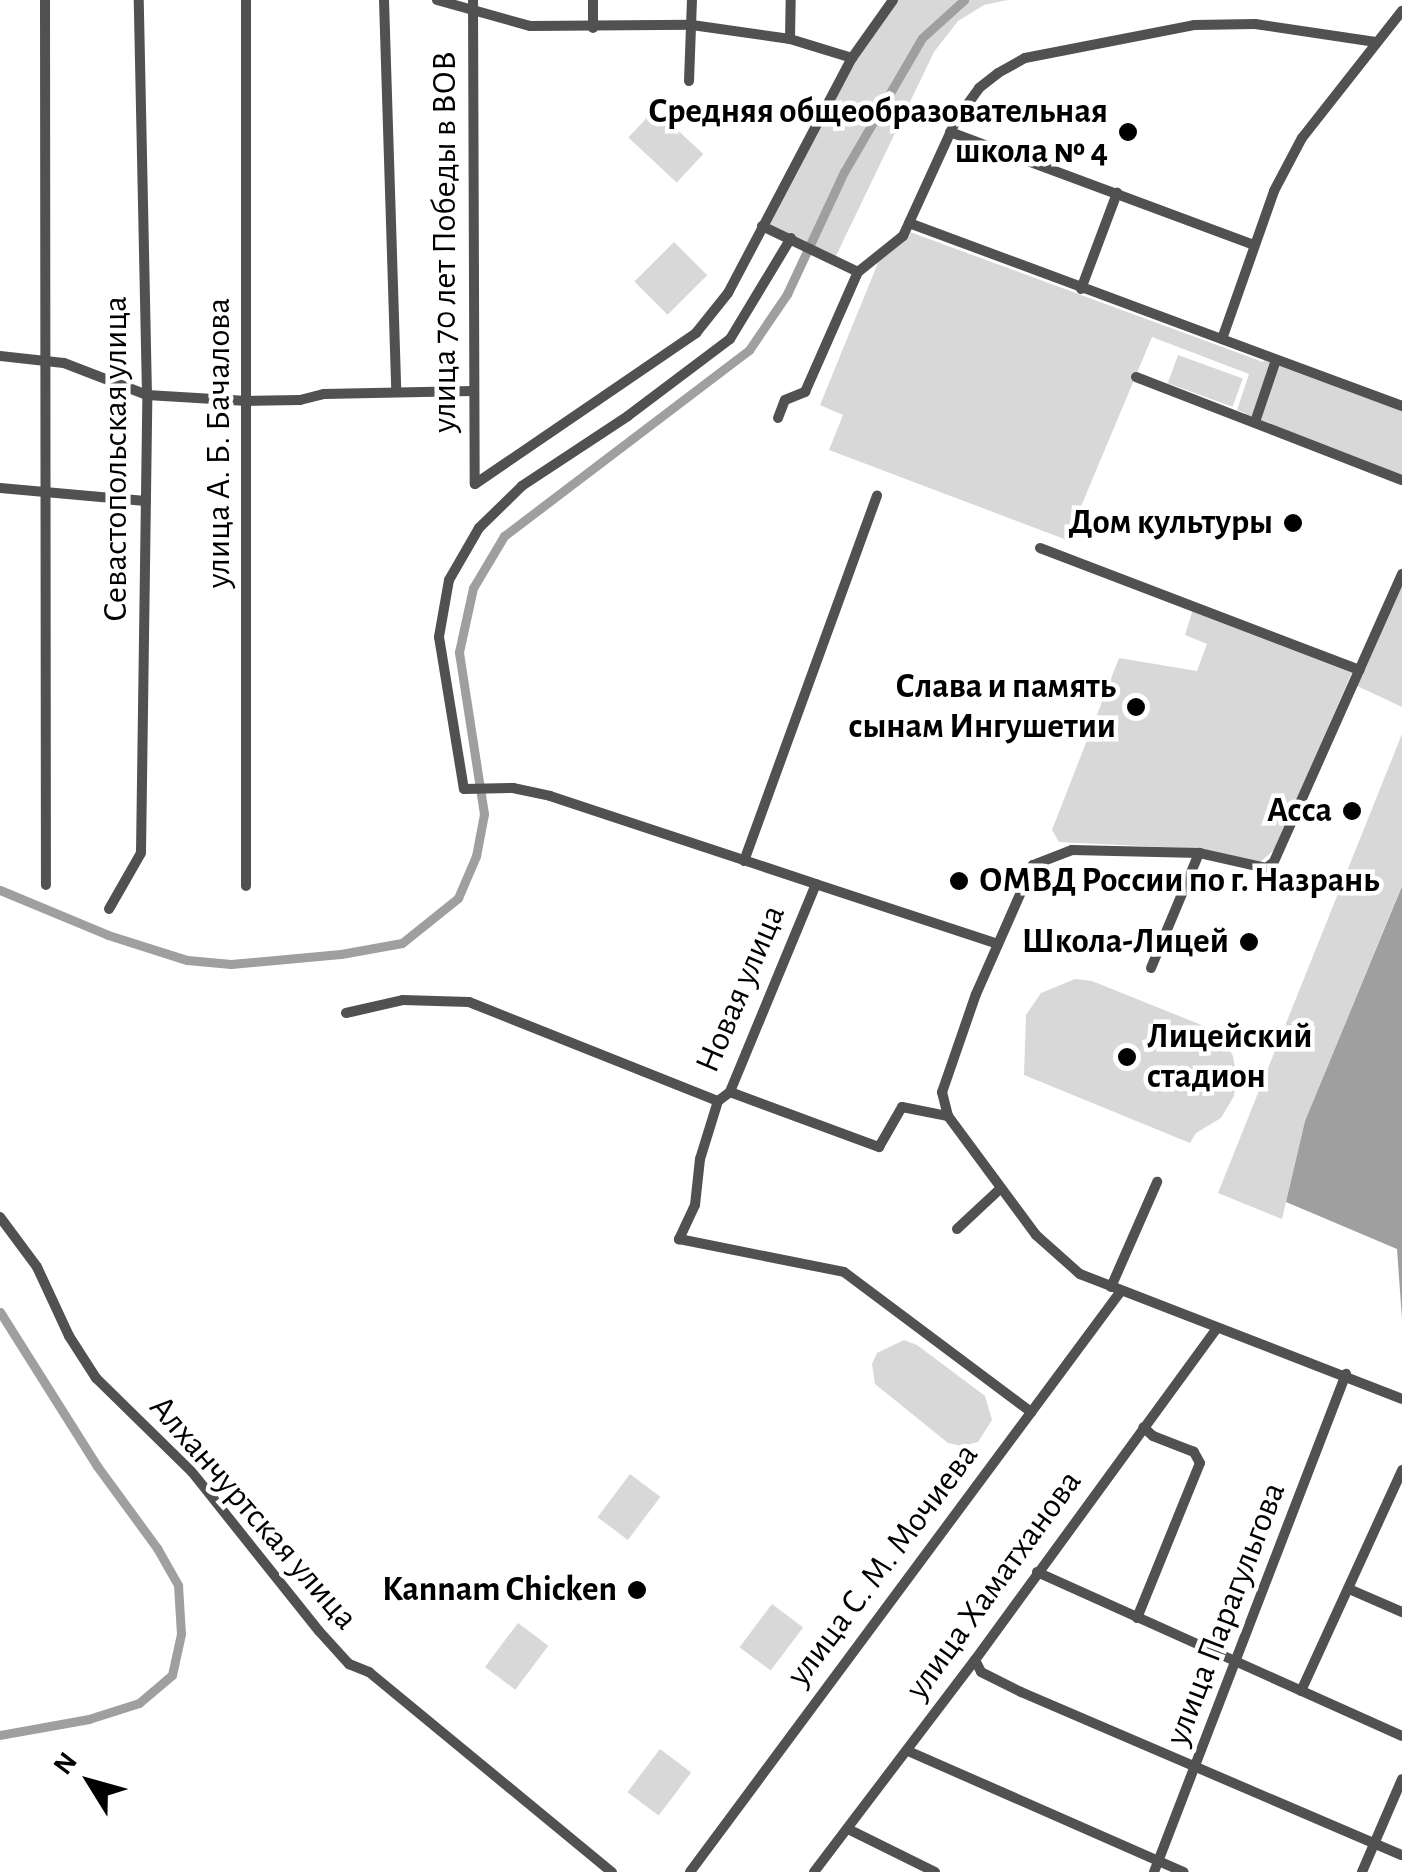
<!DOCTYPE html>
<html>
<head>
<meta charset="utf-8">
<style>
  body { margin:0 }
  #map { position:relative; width:1402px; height:1872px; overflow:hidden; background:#fff; font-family:"Alegreya Sans",sans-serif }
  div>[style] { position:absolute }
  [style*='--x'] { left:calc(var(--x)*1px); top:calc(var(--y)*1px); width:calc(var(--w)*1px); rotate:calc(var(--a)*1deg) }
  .green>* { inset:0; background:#d8d8d8; transform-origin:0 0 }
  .water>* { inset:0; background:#9f9f9f }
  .canal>* { height:9px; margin:-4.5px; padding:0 4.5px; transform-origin:4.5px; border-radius:4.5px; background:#9f9f9f }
  .minor>* { height:10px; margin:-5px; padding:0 5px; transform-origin:5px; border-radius:5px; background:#515151 }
  .dots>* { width:28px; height:28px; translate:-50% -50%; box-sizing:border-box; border:5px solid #fff; border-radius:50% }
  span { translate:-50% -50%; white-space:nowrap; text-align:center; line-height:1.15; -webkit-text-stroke:9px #fff; paint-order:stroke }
  .poi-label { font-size:35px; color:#000; font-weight:700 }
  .right { translate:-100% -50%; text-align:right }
  .left { translate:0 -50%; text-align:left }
  .street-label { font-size:35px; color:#000 }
  .north { position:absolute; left:40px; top:1732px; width:100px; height:100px; -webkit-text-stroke:8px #fff; paint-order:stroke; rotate:307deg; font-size:28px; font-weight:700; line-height:40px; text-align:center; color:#000 }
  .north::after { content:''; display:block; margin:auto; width:35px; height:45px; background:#000; clip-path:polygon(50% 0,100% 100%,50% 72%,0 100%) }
</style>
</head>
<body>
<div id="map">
  <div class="green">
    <i style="clip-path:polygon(893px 0,1008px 0,984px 5px,958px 21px,934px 52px,834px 260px,762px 226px,852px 58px)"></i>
    <i style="left:655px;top:109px;width:66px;height:39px;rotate:43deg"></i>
    <i style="clip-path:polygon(910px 232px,1263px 362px,1266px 356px,1402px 406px,1402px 480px,1244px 418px,1245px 413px,1237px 410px,1249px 374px,1152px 337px,1067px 540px,829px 450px,843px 415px,820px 405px,880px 258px)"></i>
    <i style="left:674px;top:242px;width:47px;height:56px;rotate:45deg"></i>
    <i style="left:1178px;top:355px;width:69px;height:30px;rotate:20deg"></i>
    <i style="clip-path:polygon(1402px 574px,1402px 707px,1353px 684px)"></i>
    <i style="clip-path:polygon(1193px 609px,1352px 672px,1275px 849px,1259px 863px,1204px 849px,1059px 842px,1052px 830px,1119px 658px,1197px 671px,1207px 644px,1185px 635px)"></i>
    <i style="clip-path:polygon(1402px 734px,1402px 885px,1305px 1121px,1282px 1219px,1218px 1193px)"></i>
    <i style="clip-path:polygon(1075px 979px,1092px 981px,1204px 1026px,1224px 1041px,1233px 1056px,1237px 1079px,1234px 1096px,1221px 1118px,1196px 1133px,1190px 1143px,1024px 1075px,1026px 1015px,1041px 993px)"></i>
    <i style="clip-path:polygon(904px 1340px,917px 1345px,985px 1396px,992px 1420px,978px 1442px,962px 1446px,948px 1443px,875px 1384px,872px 1364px,877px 1353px)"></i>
    <i style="left:630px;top:1474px;width:38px;height:54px;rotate:37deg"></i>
    <i style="left:772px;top:1604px;width:39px;height:54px;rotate:37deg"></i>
    <i style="left:518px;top:1623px;width:38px;height:55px;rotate:37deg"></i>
    <i style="left:660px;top:1749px;width:39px;height:54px;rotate:37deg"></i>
  </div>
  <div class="water">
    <i style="clip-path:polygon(1402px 886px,1402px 1319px,1397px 1249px,1286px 1202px,1305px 1121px)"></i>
  </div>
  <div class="canal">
    <i style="--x:0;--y:890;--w:117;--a:22.6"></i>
    <i style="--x:108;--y:935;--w:83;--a:17.6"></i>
    <i style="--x:187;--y:960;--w:44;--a:5.2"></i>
    <i style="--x:231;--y:964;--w:110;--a:-5.2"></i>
    <i style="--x:341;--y:954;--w:62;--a:-10.2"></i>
    <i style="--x:402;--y:943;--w:72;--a:-38.8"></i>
    <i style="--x:458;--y:898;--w:46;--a:-66.8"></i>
    <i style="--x:476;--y:856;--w:43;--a:-79.2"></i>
    <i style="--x:484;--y:814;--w:164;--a:-98.8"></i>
    <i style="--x:459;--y:652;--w:66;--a:-77.7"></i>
    <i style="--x:473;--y:588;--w:61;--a:-59.2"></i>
    <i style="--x:504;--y:536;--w:308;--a:-37.2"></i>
    <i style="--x:749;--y:350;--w:68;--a:-55.8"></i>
    <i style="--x:787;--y:294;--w:135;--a:-65"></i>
    <i style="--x:844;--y:172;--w:155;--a:-59.8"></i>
    <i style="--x:922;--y:38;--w:57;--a:-42.1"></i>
    <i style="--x:0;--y:1312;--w:182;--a:57.8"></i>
    <i style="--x:97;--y:1466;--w:102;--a:53.8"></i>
    <i style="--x:157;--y:1548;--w:43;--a:60.4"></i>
    <i style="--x:178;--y:1585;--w:49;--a:86.5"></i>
    <i style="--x:181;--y:1634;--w:42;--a:102.4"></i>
    <i style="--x:172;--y:1675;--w:43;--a:139.7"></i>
    <i style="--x:139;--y:1703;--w:52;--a:162.3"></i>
    <i style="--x:89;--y:1719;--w:90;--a:169.8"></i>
  </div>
  <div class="minor">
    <i style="--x:45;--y:0;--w:885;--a:89.94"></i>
    <i style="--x:384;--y:0;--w:391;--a:88.2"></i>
    <i style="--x:437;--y:0;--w:97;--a:15.6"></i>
    <i style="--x:530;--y:26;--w:162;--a:-0.4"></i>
    <i style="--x:692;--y:25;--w:99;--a:8.1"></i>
    <i style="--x:790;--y:39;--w:65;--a:17"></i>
    <i style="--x:473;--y:0;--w:484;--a:89.8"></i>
    <i style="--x:593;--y:0;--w:28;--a:90"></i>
    <i style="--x:790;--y:39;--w:39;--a:-89"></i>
    <i style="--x:689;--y:81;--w:81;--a:-87.9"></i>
    <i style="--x:950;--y:132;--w:324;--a:20.4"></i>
    <i style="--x:909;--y:223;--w:526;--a:20.36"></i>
    <i style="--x:762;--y:226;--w:106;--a:25.6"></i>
    <i style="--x:791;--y:238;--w:118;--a:121.1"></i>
    <i style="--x:730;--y:339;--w:128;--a:143"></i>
    <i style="--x:628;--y:416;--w:127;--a:146.6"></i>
    <i style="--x:522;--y:486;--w:60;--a:135.7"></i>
    <i style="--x:479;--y:528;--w:60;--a:120"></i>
    <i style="--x:449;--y:580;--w:58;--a:100"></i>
    <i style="--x:439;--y:637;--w:154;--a:80.7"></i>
    <i style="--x:464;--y:789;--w:49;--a:-1.2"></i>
    <i style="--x:513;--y:788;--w:38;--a:12"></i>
    <i style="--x:550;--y:796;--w:280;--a:18.3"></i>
    <i style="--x:1081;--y:289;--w:103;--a:-69.4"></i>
    <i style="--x:1222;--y:339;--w:157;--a:-70.6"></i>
    <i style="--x:1274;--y:191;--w:60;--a:-62.2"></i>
    <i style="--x:1302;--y:138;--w:162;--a:-51.8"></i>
    <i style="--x:0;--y:356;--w:64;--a:6.2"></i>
    <i style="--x:64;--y:363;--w:89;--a:21.1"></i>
    <i style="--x:147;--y:395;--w:100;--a:3.4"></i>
    <i style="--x:247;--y:401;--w:53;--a:-1.1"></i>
    <i style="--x:300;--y:400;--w:25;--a:-14"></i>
    <i style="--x:324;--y:394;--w:148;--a:-1.2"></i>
    <i style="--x:1136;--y:377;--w:285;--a:21.2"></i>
    <i style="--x:778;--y:418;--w:19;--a:-69"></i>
    <i style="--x:785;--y:400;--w:22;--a:-22"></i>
    <i style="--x:805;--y:392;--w:131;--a:-66.2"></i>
    <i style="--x:858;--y:272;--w:58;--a:-38.7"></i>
    <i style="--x:903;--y:236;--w:128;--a:-65.4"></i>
    <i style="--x:956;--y:120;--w:39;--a:-54"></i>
    <i style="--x:979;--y:88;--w:24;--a:-38"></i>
    <i style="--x:998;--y:73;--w:31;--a:-29"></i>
    <i style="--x:1025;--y:58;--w:172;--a:-11"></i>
    <i style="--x:1194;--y:25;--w:61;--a:-0.9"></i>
    <i style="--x:1255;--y:24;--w:122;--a:8.5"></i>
    <i style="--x:1255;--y:422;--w:65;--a:-71.3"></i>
    <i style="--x:475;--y:484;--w:268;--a:-34.3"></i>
    <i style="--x:696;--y:333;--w:51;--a:-51.3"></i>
    <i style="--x:728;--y:293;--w:266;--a:-62.2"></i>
    <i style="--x:852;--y:58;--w:71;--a:-54.7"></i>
    <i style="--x:0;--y:488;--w:146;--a:5.1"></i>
    <i style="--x:1040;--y:548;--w:342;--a:20.9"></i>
    <i style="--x:1402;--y:574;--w:315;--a:114"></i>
    <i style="--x:1274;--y:862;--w:10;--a:143"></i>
    <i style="--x:1266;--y:868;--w:69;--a:-167.4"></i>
    <i style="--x:1199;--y:853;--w:127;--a:-178.6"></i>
    <i style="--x:1072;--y:850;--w:42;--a:159"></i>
    <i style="--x:1033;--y:865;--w:141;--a:113.8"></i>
    <i style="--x:976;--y:994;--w:104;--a:109.1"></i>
    <i style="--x:942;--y:1092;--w:25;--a:76"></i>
    <i style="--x:948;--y:1116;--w:148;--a:53.5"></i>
    <i style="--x:1036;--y:1235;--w:59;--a:41.6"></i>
    <i style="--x:1080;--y:1274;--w:345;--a:21.2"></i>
    <i style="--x:744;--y:861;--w:389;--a:-70"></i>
    <i style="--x:246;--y:886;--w:886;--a:-90"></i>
    <i style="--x:109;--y:909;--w:64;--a:-60.3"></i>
    <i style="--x:141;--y:853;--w:458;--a:-89.2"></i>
    <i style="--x:147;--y:395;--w:395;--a:-91.2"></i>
    <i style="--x:998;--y:944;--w:192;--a:-161.8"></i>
    <i style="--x:816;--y:884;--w:225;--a:112.5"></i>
    <i style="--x:730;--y:1092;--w:15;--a:143"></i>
    <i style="--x:718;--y:1101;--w:61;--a:107.2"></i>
    <i style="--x:700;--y:1159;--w:46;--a:96.2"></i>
    <i style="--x:695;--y:1205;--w:38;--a:115"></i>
    <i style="--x:679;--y:1239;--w:168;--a:11.3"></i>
    <i style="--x:844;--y:1272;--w:234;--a:36.8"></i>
    <i style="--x:1151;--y:968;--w:125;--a:-67.3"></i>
    <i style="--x:346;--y:1013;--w:58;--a:-12.8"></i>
    <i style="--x:403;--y:1000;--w:66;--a:1.7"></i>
    <i style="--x:469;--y:1002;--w:268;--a:21.7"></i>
    <i style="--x:730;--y:1092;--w:159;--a:20.3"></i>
    <i style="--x:879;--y:1147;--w:46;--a:-60.1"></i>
    <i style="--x:902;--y:1107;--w:47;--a:11.1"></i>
    <i style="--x:0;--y:1217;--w:62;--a:53.5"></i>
    <i style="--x:37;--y:1267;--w:76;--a:65.1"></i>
    <i style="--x:69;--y:1336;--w:50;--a:57.3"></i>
    <i style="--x:96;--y:1378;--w:134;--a:44.4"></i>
    <i style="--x:192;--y:1472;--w:203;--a:51.4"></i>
    <i style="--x:319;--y:1631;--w:45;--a:47.7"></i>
    <i style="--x:349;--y:1664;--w:22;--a:22"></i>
    <i style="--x:369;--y:1672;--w:315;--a:39.5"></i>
    <i style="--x:957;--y:1229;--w:60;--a:-43"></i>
    <i style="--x:1111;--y:1287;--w:115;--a:-66.3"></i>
    <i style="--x:1037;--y:1572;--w:400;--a:24.2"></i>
    <i style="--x:1349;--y:1589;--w:58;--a:23.5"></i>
    <i style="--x:1137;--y:1618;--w:167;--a:-67.9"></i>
    <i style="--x:1200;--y:1463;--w:13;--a:-119"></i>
    <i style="--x:1194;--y:1452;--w:44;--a:-158.7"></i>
    <i style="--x:1153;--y:1436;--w:13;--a:-138"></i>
    <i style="--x:975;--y:1660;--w:13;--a:63"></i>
    <i style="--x:981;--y:1672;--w:45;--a:26.6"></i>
    <i style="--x:1021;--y:1692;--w:414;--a:23.2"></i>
    <i style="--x:1301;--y:1691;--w:243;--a:-65.4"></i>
    <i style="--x:908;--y:1751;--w:301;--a:23.7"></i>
    <i style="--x:848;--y:1829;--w:97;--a:26.3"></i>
    <i style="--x:690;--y:1872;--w:723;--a:-53.43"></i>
    <i style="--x:814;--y:1872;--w:266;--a:-52.8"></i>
    <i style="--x:975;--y:1660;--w:411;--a:-53.9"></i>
    <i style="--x:1154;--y:1872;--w:534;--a:-68.92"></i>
    <i style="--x:1362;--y:1872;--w:101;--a:-66.7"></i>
  </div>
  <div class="dots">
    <i style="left:1128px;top:132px;background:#000"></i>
    <i style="left:1293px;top:523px;background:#000"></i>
    <i style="left:1136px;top:707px;background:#000"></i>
    <i style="left:1352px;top:811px;background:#000"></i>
    <i style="left:959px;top:881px;background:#000"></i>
    <i style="left:1249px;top:942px;background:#000"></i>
    <i style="left:1127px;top:1057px;background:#000"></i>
    <i style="left:637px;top:1590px;background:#000"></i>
  </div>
  <div class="poi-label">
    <span class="right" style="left:1108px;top:132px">Средняя общеобразовательная<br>школа № 4</span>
    <span class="right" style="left:1273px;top:523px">Дом культуры</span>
    <span class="right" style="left:1116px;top:707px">Слава и память<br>сынам Ингушетии</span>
    <span class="right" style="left:1332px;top:811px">Асса</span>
    <span class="left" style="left:979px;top:881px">ОМВД России по г. Назрань</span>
    <span class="right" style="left:1229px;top:942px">Школа-Лицей</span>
    <span class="left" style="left:1147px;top:1057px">Лицейский<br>стадион</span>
    <span class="right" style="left:617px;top:1590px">Kannam Chicken</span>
  </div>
  <div class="street-label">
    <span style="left:445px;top:242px;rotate:-90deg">улица 70 лет Победы в ВОВ</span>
    <span style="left:219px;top:443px;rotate:-90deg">улица А. Б. Бачалова</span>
    <span style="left:116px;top:459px;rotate:-90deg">Севастопольская улица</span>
    <span style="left:741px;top:989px;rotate:-67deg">Новая улица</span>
    <span style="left:253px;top:1513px;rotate:49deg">Алханчуртская улица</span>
    <span style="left:883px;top:1565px;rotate:-53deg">улица С. М. Мочиева</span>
    <span style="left:994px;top:1585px;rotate:-54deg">улица Хаматханова</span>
    <span style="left:1226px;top:1614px;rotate:-69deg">улица Парагульгова</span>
  </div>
  <div class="north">N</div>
</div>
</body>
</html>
